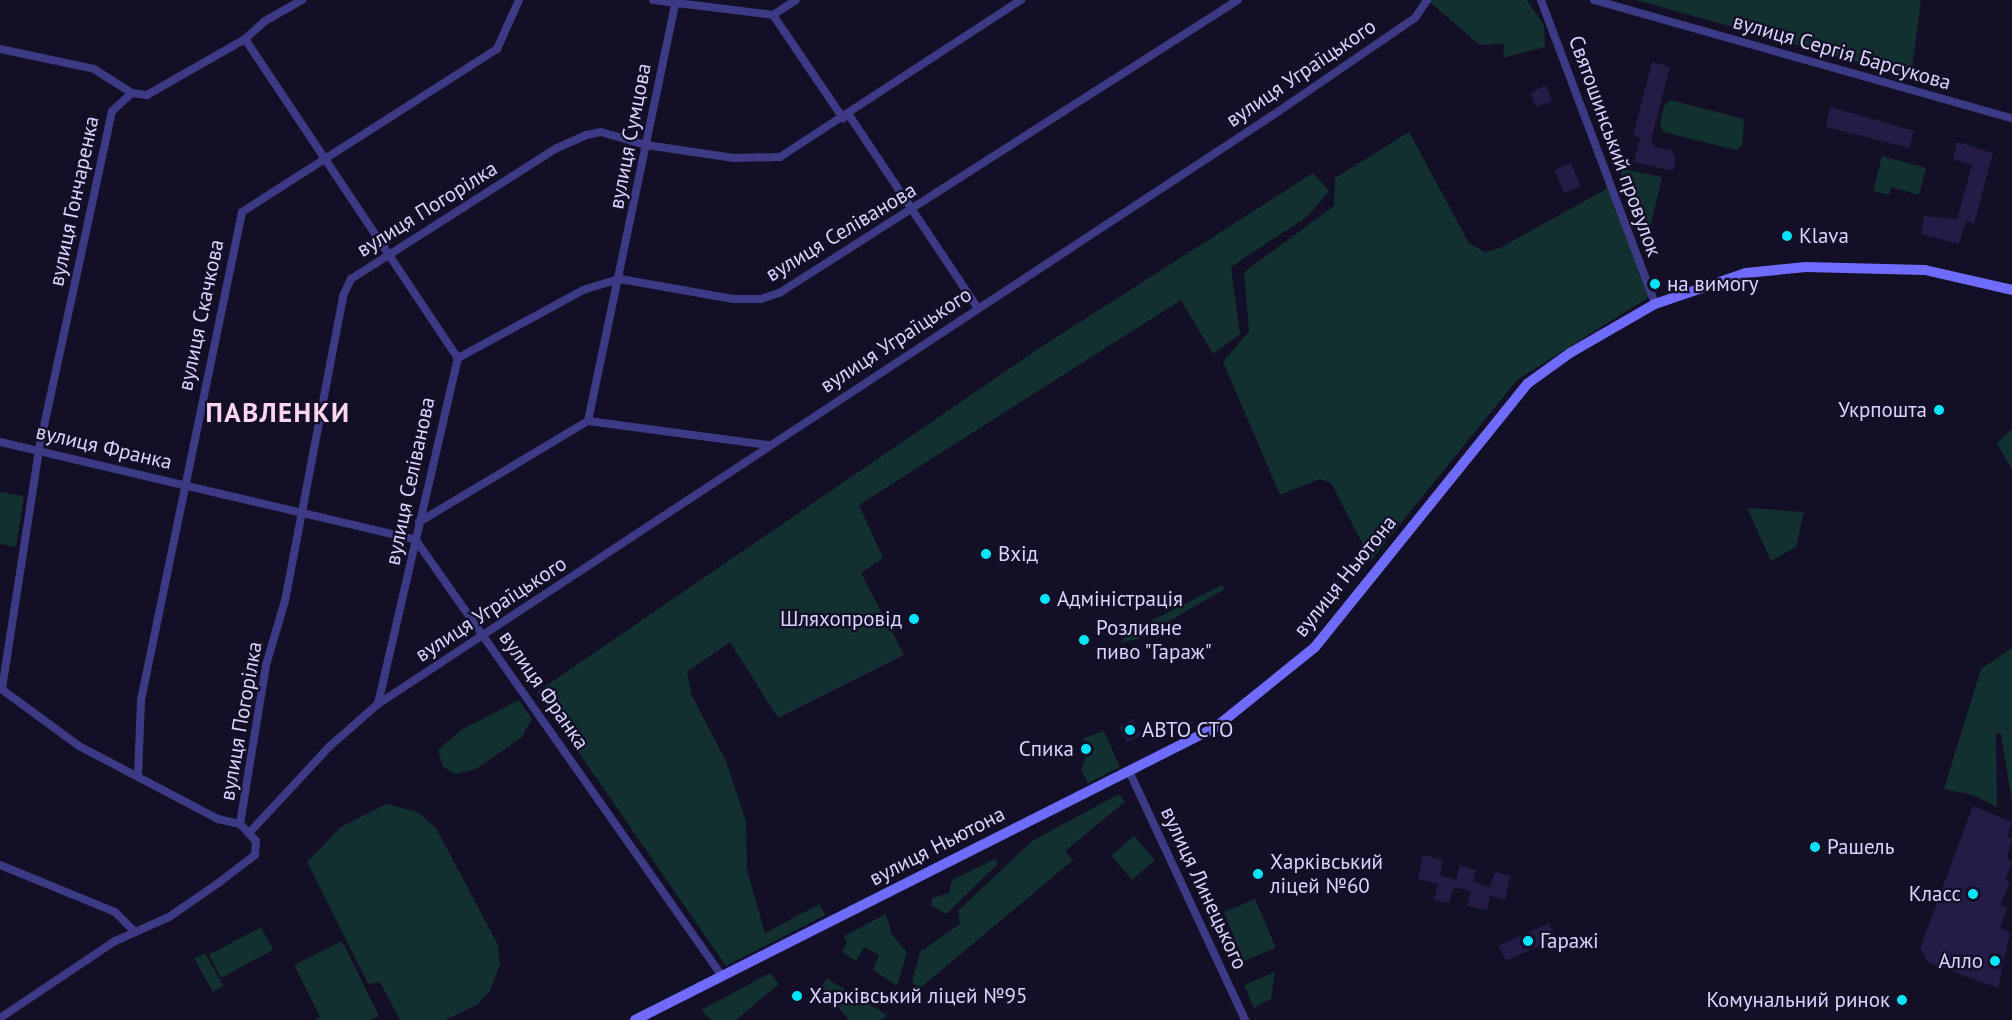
<!DOCTYPE html>
<html>
<head>
<meta charset="utf-8">
<style>
  body { margin:0 }
  #map { position:relative; width:2012px; height:1020px; overflow:hidden; background:#130f26; font-family:"PT Sans",sans-serif }
  div>[style] { position:absolute }
  [style*='--x'] { left:calc(var(--x)*1px); top:calc(var(--y)*1px); width:calc(var(--w)*1px); rotate:calc(var(--a)*1deg) }
  .green>* { inset:0; background:#12302f; transform-origin:0 0 }
  .building>* { inset:0; background:#241b47; transform-origin:0 0 }
  .street>* { height:8px; margin:-4px; padding:0 4px; transform-origin:4px; border-radius:4px; background:#3d3a85 }
  .secondary>* { height:10px; margin:-5px; padding:0 5px; transform-origin:5px; border-radius:5px; background:#6f6bff }
  .dots>* { width:16px; height:16px; translate:-50% -50%; box-sizing:border-box; border:3px solid #130f26; border-radius:50% }
  span { translate:-50% -50%; white-space:nowrap; text-align:center; line-height:1.15; -webkit-text-stroke:4.5px #130f26; paint-order:stroke }
  .street-label { font-size:21px; color:#d9d4ff }
  .poi-label { font-size:21px; color:#d9d4ff }
  .left { translate:0 -50%; text-align:left }
  .right { translate:-100% -50%; text-align:right }
  .district-label { font-size:27px; color:#ffd6f0; font-weight:700; letter-spacing:1.5px }
</style>
</head>
<body>
<div id="map">
  <div class="green">
    <i style="clip-path:polygon(1427px 0,1527px 0,1544px 25px,1545px 47px,1503px 58px,1504px 44px,1480px 45px)"></i>
    <i style="clip-path:polygon(1636px 0,1921px 0,1911px 77px)"></i>
    <i style="clip-path:polygon(1671px 100px,1744px 119px,1742px 146px,1736px 150px,1663px 132px,1660px 123px,1664px 106px)"></i>
    <i style="clip-path:polygon(1409px 132px,1469px 243px,1485px 252px,1500px 248px,1608px 188px,1649px 297px,1517px 380px,1371px 560px,1331px 483px,1320px 479px,1280px 495px,1223px 362px,1249px 331px,1244px 272px,1334px 206px,1335px 178px)"></i>
    <i style="clip-path:polygon(1882px 156px,1926px 168px,1919px 195px,1891px 187px,1889px 195px,1873px 191px)"></i>
    <i style="clip-path:polygon(1619px 168px,1662px 177px,1647px 241px)"></i>
    <i style="clip-path:polygon(1313px 173px,1329px 191px,1308px 216px,1231px 267px,1240px 334px,1213px 354px,1181px 300px,859px 505px,883px 558px,861px 573px,904px 655px,778px 718px,730px 642px,687px 672px,692px 696px,726px 761px,746px 821px,747px 870px,765px 933px,820px 904px,825px 915px,726px 966px,537px 692px,1041px 347px)"></i>
    <i style="clip-path:polygon(2012px 429px,2012px 470px,1997px 443px)"></i>
    <i style="clip-path:polygon(0 492px,24px 496px,16px 547px,0 544px)"></i>
    <i style="clip-path:polygon(1747px 508px,1804px 512px,1796px 547px,1771px 561px)"></i>
    <i style="clip-path:polygon(1222px 585px,1225px 589px,1138px 639px,1120px 643px,1133px 630px)"></i>
    <i style="clip-path:polygon(2012px 648px,2012px 802px,2001px 734px,1996px 733px,1997px 807px,1973px 795px,1944px 789px,1981px 669px)"></i>
    <i style="clip-path:polygon(519px 700px,532px 719px,522px 737px,476px 769px,456px 774px,443px 767px,438px 750px,461px 730px)"></i>
    <i style="clip-path:polygon(1104px 731px,1120px 767px,1088px 783px,1081px 769px,1092px 745px,1084px 743px,1084px 738px)"></i>
    <i style="clip-path:polygon(1119px 794px,1125px 802px,1065px 851px,1073px 860px,919px 989px,912px 982px,920px 952px,960px 924px,958px 911px,1032px 841px)"></i>
    <i style="clip-path:polygon(386px 804px,417px 812px,436px 828px,498px 945px,500px 964px,490px 991px,477px 1005px,445px 1020px,400px 1020px,380px 982px,368px 984px,307px 862px,341px 827px)"></i>
    <i style="left:1134px;top:836px;width:32px;height:30px;rotate:49deg"></i>
    <i style="clip-path:polygon(995px 859px,998px 864px,946px 914px,931px 905px,932px 898px,949px 893px,952px 880px)"></i>
    <i style="left:1255px;top:899px;width:53px;height:34px;rotate:67deg"></i>
    <i style="clip-path:polygon(886px 914px,892px 935px,907px 952px,897px 986px,873px 970px,879px 955px,864px 947px,856px 961px,842px 952px,847px 943px,844px 936px)"></i>
    <i style="left:261px;top:927px;width:26px;height:59px;rotate:62deg"></i>
    <i style="clip-path:polygon(342px 941px,379px 1016px,371px 1020px,315px 1020px,320px 1017px,294px 965px)"></i>
    <i style="left:205px;top:953px;width:38px;height:12px;rotate:61deg"></i>
    <i style="clip-path:polygon(1275px 972px,1271px 999px,1254px 1008px,1244px 985px)"></i>
    <i style="clip-path:polygon(770px 973px,779px 984px,736px 1020px,711px 1020px,701px 1010px)"></i>
    <i style="clip-path:polygon(828px 979px,887px 1015px,882px 1020px,849px 1020px,821px 986px)"></i>
  </div>
  <div class="building">
    <i style="clip-path:polygon(1652px 62px,1670px 67px,1651px 140px,1655px 147px,1672px 151px,1676px 158px,1673px 171px,1634px 162px,1640px 138px,1633px 136px)"></i>
    <i style="clip-path:polygon(1546px 85px,1552px 101px,1536px 107px,1530px 93px)"></i>
    <i style="clip-path:polygon(1830px 107px,1914px 131px,1909px 148px,1826px 127px)"></i>
    <i style="clip-path:polygon(1957px 142px,1993px 153px,1974px 224px,1966px 221px,1959px 244px,1921px 234px,1924px 216px,1957px 219px,1972px 165px,1953px 159px)"></i>
    <i style="left:1571px;top:163px;width:25px;height:18px;rotate:67deg"></i>
    <i style="left:1133px;top:719px;width:18px;height:16px;rotate:63deg"></i>
    <i style="clip-path:polygon(1973px 806px,2012px 822px,2007px 836px,2012px 838px,2007px 858px,2012px 863px,2005px 880px,2010px 882px,2000px 905px,2007px 908px,2000px 928px,2010px 932px,1998px 988px,1929px 963px,1920px 948px)"></i>
    <i style="clip-path:polygon(1423px 855px,1443px 860px,1440px 875px,1456px 880px,1460px 865px,1476px 870px,1473px 882px,1490px 887px,1495px 872px,1510px 876px,1505px 900px,1490px 896px,1487px 910px,1467px 906px,1471px 891px,1454px 887px,1449px 903px,1434px 900px,1438px 884px,1418px 879px)"></i>
    <i style="left:1549px;top:923px;width:17px;height:55px;rotate:66deg"></i>
  </div>
  <div class="street">
    <i style="--x:653;--y:0;--w:121;--a:7.1"></i>
    <i style="--x:773;--y:15;--w:27;--a:-33"></i>
    <i style="--x:676;--y:0;--w:430;--a:101.8"></i>
    <i style="--x:588;--y:421;--w:183;--a:7.6"></i>
    <i style="--x:1541;--y:0;--w:325;--a:69.4"></i>
    <i style="--x:1594;--y:0;--w:434;--a:15.8"></i>
    <i style="--x:773;--y:15;--w:125;--a:55.8"></i>
    <i style="--x:245;--y:39;--w:384;--a:56.3"></i>
    <i style="--x:0;--y:49;--w:96;--a:12"></i>
    <i style="--x:94;--y:69;--w:45;--a:32.3"></i>
    <i style="--x:132;--y:93;--w:15;--a:8"></i>
    <i style="--x:147;--y:95;--w:113;--a:-29.7"></i>
    <i style="--x:245;--y:39;--w:27;--a:-42"></i>
    <i style="--x:265;--y:21;--w:43;--a:-29.6"></i>
    <i style="--x:849;--y:115;--w:231;--a:56.3"></i>
    <i style="--x:0;--y:442;--w:426;--a:13.2"></i>
    <i style="--x:415;--y:539;--w:534;--a:54.91"></i>
    <i style="--x:419;--y:522;--w:197;--a:-30.9"></i>
    <i style="--x:0;--y:688;--w:98;--a:36.3"></i>
    <i style="--x:79;--y:746;--w:157;--a:27.7"></i>
    <i style="--x:218;--y:819;--w:23;--a:13"></i>
    <i style="--x:240;--y:824;--w:23;--a:47"></i>
    <i style="--x:256;--y:841;--w:14;--a:94"></i>
    <i style="--x:255;--y:855;--w:48;--a:142.7"></i>
    <i style="--x:217;--y:884;--w:58;--a:145.5"></i>
    <i style="--x:169;--y:917;--w:59;--a:156"></i>
    <i style="--x:115;--y:941;--w:138;--a:146.2"></i>
    <i style="--x:2;--y:689;--w:243;--a:-81.2"></i>
    <i style="--x:39;--y:449;--w:327;--a:-77.8"></i>
    <i style="--x:108;--y:129;--w:18;--a:-77"></i>
    <i style="--x:112;--y:111;--w:27;--a:-42"></i>
    <i style="--x:378;--y:704;--w:1079;--a:-33.35"></i>
    <i style="--x:1279;--y:111;--w:165;--a:-34.4"></i>
    <i style="--x:1415;--y:18;--w:22;--a:-56"></i>
    <i style="--x:1129;--y:771;--w:275;--a:65"></i>
    <i style="--x:138;--y:776;--w:76;--a:-87.7"></i>
    <i style="--x:141;--y:700;--w:498;--a:-78.3"></i>
    <i style="--x:242;--y:212;--w:303;--a:-32.6"></i>
    <i style="--x:497;--y:49;--w:54;--a:-65.8"></i>
    <i style="--x:240;--y:824;--w:161;--a:-80.7"></i>
    <i style="--x:266;--y:665;--w:67;--a:-73.5"></i>
    <i style="--x:285;--y:601;--w:310;--a:-79.2"></i>
    <i style="--x:343;--y:296;--w:19;--a:-65"></i>
    <i style="--x:351;--y:279;--w:244;--a:-32.5"></i>
    <i style="--x:557;--y:148;--w:32;--a:-24"></i>
    <i style="--x:586;--y:135;--w:15;--a:-11"></i>
    <i style="--x:601;--y:132;--w:47;--a:16.1"></i>
    <i style="--x:646;--y:145;--w:89;--a:8.4"></i>
    <i style="--x:734;--y:158;--w:46;--a:-1.2"></i>
    <i style="--x:780;--y:157;--w:288;--a:-33.1"></i>
    <i style="--x:250;--y:832;--w:117;--a:-47.1"></i>
    <i style="--x:330;--y:746;--w:64;--a:-41.2"></i>
    <i style="--x:378;--y:704;--w:355;--a:-77"></i>
    <i style="--x:458;--y:358;--w:142;--a:-28.5"></i>
    <i style="--x:583;--y:290;--w:39;--a:-17"></i>
    <i style="--x:620;--y:279;--w:115;--a:10"></i>
    <i style="--x:733;--y:299;--w:28;--a:0"></i>
    <i style="--x:761;--y:299;--w:21;--a:-19"></i>
    <i style="--x:781;--y:292;--w:542;--a:-32.58"></i>
    <i style="--x:0;--y:865;--w:124;--a:22.2"></i>
    <i style="--x:115;--y:912;--w:25;--a:45"></i>
  </div>
  <div class="secondary">
    <i style="--x:635;--y:1020;--w:651;--a:-26.76"></i>
    <i style="--x:1216;--y:727;--w:127;--a:-38.9"></i>
    <i style="--x:1315;--y:647;--w:338;--a:-51.1"></i>
    <i style="--x:1527;--y:384;--w:53;--a:-35.8"></i>
    <i style="--x:1570;--y:353;--w:98;--a:-30"></i>
    <i style="--x:1655;--y:304;--w:96;--a:-18.8"></i>
    <i style="--x:1746;--y:273;--w:60;--a:-5.7"></i>
    <i style="--x:1806;--y:267;--w:119;--a:1.4"></i>
    <i style="--x:1925;--y:270;--w:89;--a:12.9"></i>
  </div>
  <div class="dots">
    <i style="left:1787px;top:236px;background:#00e5ff"></i>
    <i style="left:1655px;top:284px;background:#00e5ff"></i>
    <i style="left:1939px;top:410px;background:#00e5ff"></i>
    <i style="left:986px;top:554px;background:#00e5ff"></i>
    <i style="left:1045px;top:599px;background:#00e5ff"></i>
    <i style="left:914px;top:619px;background:#00e5ff"></i>
    <i style="left:1084px;top:640px;background:#00e5ff"></i>
    <i style="left:1130px;top:730px;background:#00e5ff"></i>
    <i style="left:1086px;top:749px;background:#00e5ff"></i>
    <i style="left:1815px;top:847px;background:#00e5ff"></i>
    <i style="left:1258px;top:874px;background:#00e5ff"></i>
    <i style="left:1973px;top:894px;background:#00e5ff"></i>
    <i style="left:1528px;top:941px;background:#00e5ff"></i>
    <i style="left:1995px;top:961px;background:#00e5ff"></i>
    <i style="left:797px;top:996px;background:#00e5ff"></i>
    <i style="left:1902px;top:1000px;background:#00e5ff"></i>
  </div>
  <div class="street-label">
    <span style="left:1842px;top:52px;rotate:16deg">вулиця Сергія Барсукова</span>
    <span style="left:1301px;top:73px;rotate:-34deg">вулиця Уграїцького</span>
    <span style="left:630px;top:136px;rotate:-79deg">вулиця Сумцова</span>
    <span style="left:1615px;top:146px;rotate:70deg">Святошинський провулок</span>
    <span style="left:74px;top:201px;rotate:-78deg">вулиця Гончаренка</span>
    <span style="left:427px;top:209px;rotate:-32deg">вулиця Погорілка</span>
    <span style="left:841px;top:232px;rotate:-31deg">вулиця Селіванова</span>
    <span style="left:201px;top:315px;rotate:-78deg">вулиця Скачкова</span>
    <span style="left:896px;top:340px;rotate:-33deg">вулиця Уграїцького</span>
    <span style="left:104px;top:447px;rotate:13deg">вулиця Франка</span>
    <span style="left:410px;top:481px;rotate:-78deg">вулиця Селіванова</span>
    <span style="left:1345px;top:576px;rotate:-51deg">вулиця Ньютона</span>
    <span style="left:491px;top:609px;rotate:-33deg">вулиця Уграїцького</span>
    <span style="left:544px;top:690px;rotate:55deg">вулиця Франка</span>
    <span style="left:241px;top:721px;rotate:-80deg">вулиця Погорілка</span>
    <span style="left:937px;top:846px;rotate:-27deg">вулиця Ньютона</span>
    <span style="left:1204px;top:888px;rotate:65deg">вулиця Линецького</span>
  </div>
  <div class="poi-label">
    <span class="left" style="left:1799px;top:236px">Klava</span>
    <span class="left" style="left:1667px;top:284px">на вимогу</span>
    <span class="right" style="left:1927px;top:410px">Укрпошта</span>
    <span class="left" style="left:998px;top:554px">Вхід</span>
    <span class="left" style="left:1057px;top:599px">Адміністрація</span>
    <span class="right" style="left:902px;top:619px">Шляхопровід</span>
    <span class="left" style="left:1096px;top:640px">Розливне<br>пиво "Гараж"</span>
    <span class="left" style="left:1142px;top:730px">АВТО СТО</span>
    <span class="right" style="left:1074px;top:749px">Спика</span>
    <span class="left" style="left:1827px;top:847px">Рашель</span>
    <span class="left" style="left:1270px;top:874px">Харківський<br>ліцей №60</span>
    <span class="right" style="left:1961px;top:894px">Класс</span>
    <span class="left" style="left:1540px;top:941px">Гаражі</span>
    <span class="right" style="left:1983px;top:961px">Алло</span>
    <span class="left" style="left:809px;top:996px">Харківський ліцей №95</span>
    <span class="right" style="left:1890px;top:1000px">Комунальний ринок</span>
  </div>
  <div class="district-label">
    <span style="left:278px;top:413px">ПАВЛЕНКИ</span>
  </div>
</div>
</body>
</html>
